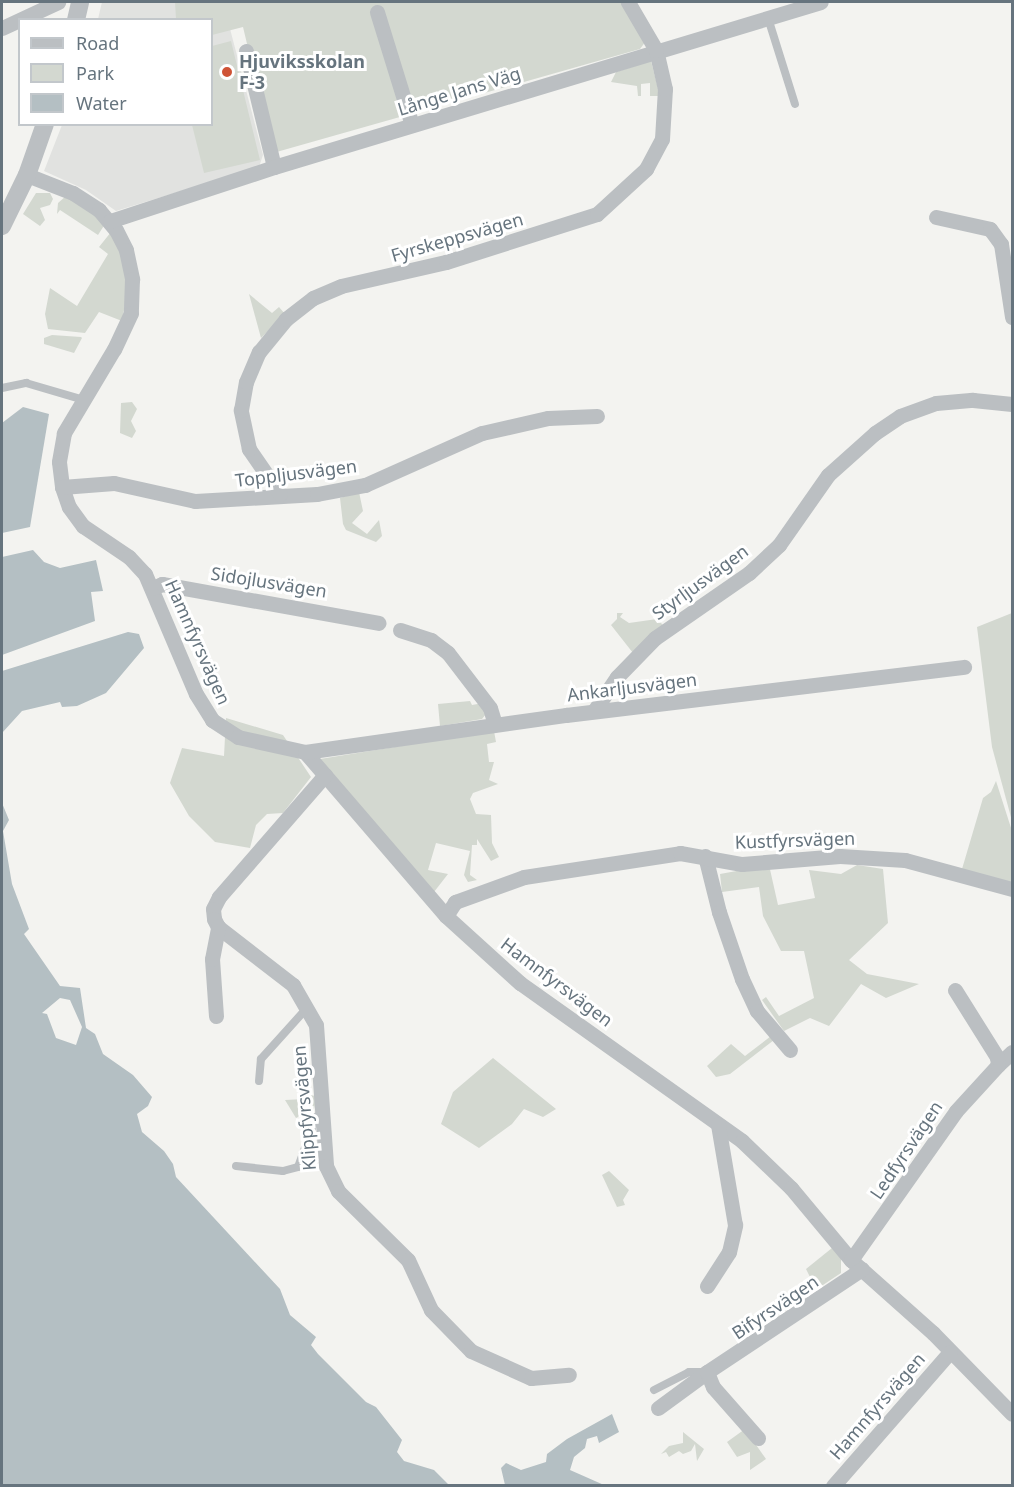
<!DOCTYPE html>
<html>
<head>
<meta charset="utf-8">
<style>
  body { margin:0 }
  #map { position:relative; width:1014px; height:1487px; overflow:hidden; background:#f3f3f0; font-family:"Noto Sans",sans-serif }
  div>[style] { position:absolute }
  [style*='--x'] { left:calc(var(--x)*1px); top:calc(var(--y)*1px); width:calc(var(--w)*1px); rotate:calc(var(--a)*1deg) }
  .built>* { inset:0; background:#e1e2e0 }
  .green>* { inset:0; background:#d3d8d0 }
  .water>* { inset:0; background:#b4bfc3 }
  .service>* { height:8px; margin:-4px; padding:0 4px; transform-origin:4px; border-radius:4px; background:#bbbfc2 }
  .minor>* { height:15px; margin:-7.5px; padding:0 7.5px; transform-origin:7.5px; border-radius:7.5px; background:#bbbfc2 }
  .tertiary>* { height:18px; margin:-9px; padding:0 9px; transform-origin:9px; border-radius:9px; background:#bbbfc2 }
  .dots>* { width:16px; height:16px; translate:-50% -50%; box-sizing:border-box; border:3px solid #fff; border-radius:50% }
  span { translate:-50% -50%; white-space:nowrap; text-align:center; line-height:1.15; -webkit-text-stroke:6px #fff; paint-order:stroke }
  .poi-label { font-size:18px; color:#66747e; font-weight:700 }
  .left { translate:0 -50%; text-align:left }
  .street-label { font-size:18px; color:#66747e }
  .frame { position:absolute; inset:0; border:3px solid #66747e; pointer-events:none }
  .legend { position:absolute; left:18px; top:18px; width:195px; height:108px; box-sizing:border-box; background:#fff; border:2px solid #c2c7cb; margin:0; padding:8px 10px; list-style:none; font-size:18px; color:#66747e }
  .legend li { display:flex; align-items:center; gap:12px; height:30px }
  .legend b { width:30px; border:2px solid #c2c7cb }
</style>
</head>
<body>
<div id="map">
  <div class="built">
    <i style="clip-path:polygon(102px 2px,223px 2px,263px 155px,259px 167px,116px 211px,86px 190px,44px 171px,62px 125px,212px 124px,212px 20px,98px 19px)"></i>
  </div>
  <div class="green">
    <i style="clip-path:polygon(175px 2px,621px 2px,646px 41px,640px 49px,273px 153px,243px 27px,212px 35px,212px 20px,176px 19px)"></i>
    <i style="clip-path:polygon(231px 41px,260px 160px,204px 173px,192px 125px,212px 124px,212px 46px)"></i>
    <i style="clip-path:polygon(651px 61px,660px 96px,650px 96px,650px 83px,641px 84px,641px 96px,638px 96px,637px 86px,611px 82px,616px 72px)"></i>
    <i style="clip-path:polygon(36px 193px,50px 193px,53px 199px,50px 205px,40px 208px,45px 220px,40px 226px,23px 214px)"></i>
    <i style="clip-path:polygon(66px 196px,75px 199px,105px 224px,98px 235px,60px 210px,57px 214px,58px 203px)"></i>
    <i style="clip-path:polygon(111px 232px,119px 245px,128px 288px,122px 321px,99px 312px,85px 333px,48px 329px,45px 314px,50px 288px,77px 306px,108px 254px,99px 247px)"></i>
    <i style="clip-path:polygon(249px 294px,272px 313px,279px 307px,285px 314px,261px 338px)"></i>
    <i style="clip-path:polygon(52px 335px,81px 337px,82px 338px,74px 353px,44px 344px,44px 338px)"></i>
    <i style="clip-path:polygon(121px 403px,132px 402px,137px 409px,131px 421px,136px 431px,132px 438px,120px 433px)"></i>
    <i style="clip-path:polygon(359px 492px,363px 511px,352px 523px,367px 534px,379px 520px,382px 536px,376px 542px,346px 530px,343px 524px,340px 498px)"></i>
    <i style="clip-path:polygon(617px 613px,623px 613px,620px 617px,629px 623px,657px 619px,664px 626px,633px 653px,611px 625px,617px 619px)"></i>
    <i style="clip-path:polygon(1012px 613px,1012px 821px,992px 747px,977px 627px)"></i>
    <i style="clip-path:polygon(470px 701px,472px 705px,483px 703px,486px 714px,482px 719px,440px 726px,438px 704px)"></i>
    <i style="clip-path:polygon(226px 718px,283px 735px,311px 777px,283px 813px,267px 814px,256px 825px,250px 848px,215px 842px,189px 816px,170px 783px,182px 748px,224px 756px)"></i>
    <i style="clip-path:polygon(494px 731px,496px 742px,487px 744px,489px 762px,494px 762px,489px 780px,498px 784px,473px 793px,470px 799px,476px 814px,491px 815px,492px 843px,499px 857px,491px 861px,477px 839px,477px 845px,472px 845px,470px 875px,477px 880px,468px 882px,464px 875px,470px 851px,436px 843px,428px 870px,448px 874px,434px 892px,320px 759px)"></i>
    <i style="clip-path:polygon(996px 781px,1012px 831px,1012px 884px,962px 869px,983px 798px,991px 792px)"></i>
    <i style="clip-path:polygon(769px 865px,778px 905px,815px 898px,809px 870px,841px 874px,857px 865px,883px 869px,888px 923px,849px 960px,867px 974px,919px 984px,886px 998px,861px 984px,829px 1026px,810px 1018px,784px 1031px,762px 1000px,766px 997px,779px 1016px,814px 998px,804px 951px,781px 951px,763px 916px,759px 887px,722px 892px,720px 874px)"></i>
    <i style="clip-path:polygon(771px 1036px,774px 1040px,730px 1074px,716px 1077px,707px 1066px,731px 1044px,745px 1056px)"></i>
    <i style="clip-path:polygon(493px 1058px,556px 1109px,543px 1117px,524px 1109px,512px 1124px,479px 1148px,441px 1124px,453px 1092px)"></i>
    <i style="clip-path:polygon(307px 1095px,317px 1096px,314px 1109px,296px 1118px,285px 1100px,306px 1099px)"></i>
    <i style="clip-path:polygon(609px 1171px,629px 1190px,623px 1200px,625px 1205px,617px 1207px,602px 1175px)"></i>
    <i style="clip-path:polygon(832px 1248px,841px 1258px,841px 1273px,823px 1285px,814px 1285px,806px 1269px)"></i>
    <i style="clip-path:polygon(745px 1429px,766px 1459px,750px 1470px,750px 1452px,737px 1457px,727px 1442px)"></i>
    <i style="clip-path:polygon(683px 1432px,704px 1449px,697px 1461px,695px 1444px,691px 1451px,683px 1454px,679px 1451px,669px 1457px,666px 1452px,661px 1454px,669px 1446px,683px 1443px)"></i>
  </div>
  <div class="water">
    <i style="clip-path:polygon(23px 407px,49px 414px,30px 527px,2px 533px,2px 423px)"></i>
    <i style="clip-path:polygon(33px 550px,44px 562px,60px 568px,96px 560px,103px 591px,91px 592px,95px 621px,2px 655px,2px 557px)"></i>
    <i style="clip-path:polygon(128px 632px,139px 634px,144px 648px,106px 693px,77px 706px,62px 707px,60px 702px,22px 711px,2px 733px,2px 671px)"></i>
    <i style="clip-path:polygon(evenodd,2px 803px,9px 820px,3px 831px,12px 884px,29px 929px,24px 934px,60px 986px,80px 988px,86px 1028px,95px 1034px,103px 1054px,133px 1075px,152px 1097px,148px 1106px,137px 1114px,142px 1132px,164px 1151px,173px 1164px,176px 1177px,280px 1289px,290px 1315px,316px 1337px,311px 1345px,318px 1354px,366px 1402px,376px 1407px,402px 1440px,397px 1452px,404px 1461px,434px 1470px,449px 1485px,2px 1485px,2px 803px,60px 998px,70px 1000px,82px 1027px,76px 1045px,56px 1038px,47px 1014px,42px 1013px,60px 998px)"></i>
    <i style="clip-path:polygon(612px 1414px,619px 1432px,599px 1443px,597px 1436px,587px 1439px,585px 1448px,574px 1457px,570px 1470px,604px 1485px,505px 1485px,501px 1468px,506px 1463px,521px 1470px,546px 1462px,547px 1454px,567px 1439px)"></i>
  </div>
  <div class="service">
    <i style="--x:768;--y:18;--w:90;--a:72.6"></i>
    <i style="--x:2;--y:388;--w:25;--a:-12"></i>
    <i style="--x:26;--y:383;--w:60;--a:16.3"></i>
    <i style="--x:259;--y:1081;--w:22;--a:-85"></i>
    <i style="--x:261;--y:1059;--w:69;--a:-48"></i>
    <i style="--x:236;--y:1166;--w:47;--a:6.1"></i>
    <i style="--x:283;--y:1171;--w:16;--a:-15"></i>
    <i style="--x:298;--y:1167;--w:53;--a:-70.2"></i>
    <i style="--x:316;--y:1117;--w:6;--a:-31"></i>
    <i style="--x:654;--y:1390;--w:39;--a:-27"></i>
    <i style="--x:689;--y:1372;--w:13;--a:0"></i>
  </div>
  <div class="minor">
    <i style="--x:377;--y:12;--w:118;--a:72.8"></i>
    <i style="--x:2;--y:28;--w:62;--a:-24.9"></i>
    <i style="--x:246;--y:51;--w:119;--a:76.4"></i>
    <i style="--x:27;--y:175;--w:49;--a:21.4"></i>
    <i style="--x:73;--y:193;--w:31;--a:33"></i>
    <i style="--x:99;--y:210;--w:26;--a:50"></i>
    <i style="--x:116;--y:230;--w:22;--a:63"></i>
    <i style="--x:126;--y:250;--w:30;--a:78"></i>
    <i style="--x:132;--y:279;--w:34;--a:92"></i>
    <i style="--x:131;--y:313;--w:40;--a:115"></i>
    <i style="--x:114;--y:349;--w:98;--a:120.8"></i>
    <i style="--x:64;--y:433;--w:29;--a:100"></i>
    <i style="--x:59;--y:462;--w:25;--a:83"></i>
    <i style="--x:62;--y:487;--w:21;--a:71"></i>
    <i style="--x:69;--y:507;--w:24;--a:54"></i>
    <i style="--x:83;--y:526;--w:55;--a:34"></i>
    <i style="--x:129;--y:557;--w:23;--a:47"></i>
    <i style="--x:145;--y:574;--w:130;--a:67"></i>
    <i style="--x:196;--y:694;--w:31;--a:58"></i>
    <i style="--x:212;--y:720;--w:31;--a:33"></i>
    <i style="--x:238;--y:737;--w:69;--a:12.6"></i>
    <i style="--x:305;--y:752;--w:216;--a:49.3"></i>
    <i style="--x:446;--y:916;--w:100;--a:42.2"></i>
    <i style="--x:520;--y:983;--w:272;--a:35.4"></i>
    <i style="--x:742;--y:1141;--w:68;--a:43.8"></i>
    <i style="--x:791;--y:1188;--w:94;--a:50.2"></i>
    <i style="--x:851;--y:1260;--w:110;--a:41.7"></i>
    <i style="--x:933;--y:1333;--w:113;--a:45.7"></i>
    <i style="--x:936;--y:217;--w:55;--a:12.5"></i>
    <i style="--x:990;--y:229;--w:19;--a:54"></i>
    <i style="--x:1001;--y:244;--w:74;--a:81.4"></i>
    <i style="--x:110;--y:221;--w:173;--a:-18.2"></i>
    <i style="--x:274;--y:167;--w:571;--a:-16.79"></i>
    <i style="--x:62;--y:487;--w:52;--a:-4.4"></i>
    <i style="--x:114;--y:483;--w:83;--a:12.5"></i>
    <i style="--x:195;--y:501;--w:122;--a:-3.3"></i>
    <i style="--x:317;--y:494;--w:49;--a:-10.6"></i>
    <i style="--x:365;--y:485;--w:128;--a:-24"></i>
    <i style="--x:482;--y:433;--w:68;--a:-12.8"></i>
    <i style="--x:548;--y:418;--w:49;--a:-2.3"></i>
    <i style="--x:280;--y:494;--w:55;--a:-124.6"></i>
    <i style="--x:249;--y:449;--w:40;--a:-102"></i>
    <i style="--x:241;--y:410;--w:28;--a:-80"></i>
    <i style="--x:246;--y:382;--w:33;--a:-67"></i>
    <i style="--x:259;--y:352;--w:43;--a:-50.7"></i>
    <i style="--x:286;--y:319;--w:34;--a:-38"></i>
    <i style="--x:313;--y:298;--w:30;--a:-23"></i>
    <i style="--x:341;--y:286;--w:108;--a:-12.9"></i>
    <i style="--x:446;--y:262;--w:158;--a:-17.6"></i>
    <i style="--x:597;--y:214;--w:67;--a:-42.6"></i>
    <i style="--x:646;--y:169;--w:34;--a:-62"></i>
    <i style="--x:662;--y:139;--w:50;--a:-86.6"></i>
    <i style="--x:665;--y:89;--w:40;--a:-103"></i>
    <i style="--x:656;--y:50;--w:56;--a:-120.3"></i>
    <i style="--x:153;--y:588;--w:10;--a:-24"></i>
    <i style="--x:162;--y:584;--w:220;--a:10.2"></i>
    <i style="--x:400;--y:630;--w:33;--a:18"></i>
    <i style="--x:431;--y:640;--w:21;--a:37"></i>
    <i style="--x:448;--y:653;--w:69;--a:52.6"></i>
    <i style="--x:490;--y:708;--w:17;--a:73"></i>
    <i style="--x:594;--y:711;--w:41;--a:-55.9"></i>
    <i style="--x:617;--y:677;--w:54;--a:-45.7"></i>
    <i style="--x:655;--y:638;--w:114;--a:-34.7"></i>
    <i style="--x:749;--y:573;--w:41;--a:-43"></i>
    <i style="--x:779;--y:545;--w:85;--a:-55"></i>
    <i style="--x:828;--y:475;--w:63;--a:-41.8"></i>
    <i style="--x:875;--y:433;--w:30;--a:-34"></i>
    <i style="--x:900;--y:416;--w:38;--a:-20"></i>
    <i style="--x:936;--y:403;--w:37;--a:-5"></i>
    <i style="--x:973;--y:400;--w:39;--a:6"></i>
    <i style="--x:305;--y:752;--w:264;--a:-8.1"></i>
    <i style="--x:566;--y:715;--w:401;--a:-6.9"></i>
    <i style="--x:325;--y:775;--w:162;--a:131"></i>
    <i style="--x:219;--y:897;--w:13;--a:117"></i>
    <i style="--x:213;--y:909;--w:10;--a:84"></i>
    <i style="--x:214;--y:919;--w:9;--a:63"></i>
    <i style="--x:218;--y:927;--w:95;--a:37.7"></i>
    <i style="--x:293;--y:985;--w:46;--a:60.1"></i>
    <i style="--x:316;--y:1025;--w:141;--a:85.9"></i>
    <i style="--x:326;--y:1166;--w:28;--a:64"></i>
    <i style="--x:338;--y:1191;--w:98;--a:44.6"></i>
    <i style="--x:408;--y:1260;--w:55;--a:65.3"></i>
    <i style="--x:431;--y:1310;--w:57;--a:45.7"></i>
    <i style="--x:471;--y:1351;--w:66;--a:24.2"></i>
    <i style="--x:531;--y:1378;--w:38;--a:-5"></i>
    <i style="--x:705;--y:856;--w:58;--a:76"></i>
    <i style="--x:719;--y:912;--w:71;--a:71.1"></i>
    <i style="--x:742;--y:979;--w:35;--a:65"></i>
    <i style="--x:757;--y:1011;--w:51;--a:49.8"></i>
    <i style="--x:446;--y:916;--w:17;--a:-57"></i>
    <i style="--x:455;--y:902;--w:73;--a:-19.9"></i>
    <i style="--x:524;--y:877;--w:158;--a:-8.7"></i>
    <i style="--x:680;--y:853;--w:63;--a:10.1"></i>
    <i style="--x:742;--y:864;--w:98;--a:-4.7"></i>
    <i style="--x:840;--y:856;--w:65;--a:3.5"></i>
    <i style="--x:905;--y:860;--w:111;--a:15.2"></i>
    <i style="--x:216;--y:1016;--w:57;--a:-94"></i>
    <i style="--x:212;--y:959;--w:33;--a:-79"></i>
    <i style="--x:998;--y:1065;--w:19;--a:-43"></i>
    <i style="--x:851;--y:1260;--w:182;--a:-54.8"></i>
    <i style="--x:956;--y:1111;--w:62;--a:-47.6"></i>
    <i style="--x:998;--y:1065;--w:8;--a:-97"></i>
    <i style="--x:997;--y:1057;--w:79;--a:-122.1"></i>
    <i style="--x:707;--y:1286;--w:40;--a:-57.1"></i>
    <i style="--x:729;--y:1252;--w:28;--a:-77"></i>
    <i style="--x:735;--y:1225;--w:102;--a:-99.6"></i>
    <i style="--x:658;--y:1408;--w:61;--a:-36.3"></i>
    <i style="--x:758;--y:1438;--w:68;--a:-131.4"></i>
    <i style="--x:713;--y:1387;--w:16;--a:-112"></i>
    <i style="--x:707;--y:1372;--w:186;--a:-33.6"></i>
    <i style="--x:833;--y:1486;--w:178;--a:-48.9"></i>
  </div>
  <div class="tertiary">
    <i style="--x:76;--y:20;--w:18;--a:-77"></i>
    <i style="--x:2;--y:226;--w:57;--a:-63.9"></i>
    <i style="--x:27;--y:175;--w:54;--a:-70.6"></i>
  </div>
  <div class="dots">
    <i style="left:227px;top:72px;background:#cf5335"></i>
  </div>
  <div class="poi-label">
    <span class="left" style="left:239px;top:72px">Hjuviksskolan<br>F-3</span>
  </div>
  <div class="street-label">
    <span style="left:459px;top:91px;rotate:-17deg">Långe Jans Väg</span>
    <span style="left:457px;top:237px;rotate:-16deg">Fyrskeppsvägen</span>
    <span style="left:296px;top:473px;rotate:-7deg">Toppljusvägen</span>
    <span style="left:269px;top:582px;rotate:9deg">Sidojlusvägen</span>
    <span style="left:700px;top:582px;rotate:-36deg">Styrljusvägen</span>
    <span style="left:198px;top:642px;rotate:66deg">Hamnfyrsvägen</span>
    <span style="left:632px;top:687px;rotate:-7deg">Ankarljusvägen</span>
    <span style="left:795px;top:840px;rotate:-2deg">Kustfyrsvägen</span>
    <span style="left:557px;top:982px;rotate:37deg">Hamnfyrsvägen</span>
    <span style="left:304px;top:1108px;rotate:-95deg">Klippfyrsvägen</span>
    <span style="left:906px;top:1150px;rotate:-56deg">Ledfyrsvägen</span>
    <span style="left:775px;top:1307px;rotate:-34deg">Bifyrsvägen</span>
    <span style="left:877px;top:1406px;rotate:-49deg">Hamnfyrsvägen</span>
  </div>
  <div class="frame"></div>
  <ul class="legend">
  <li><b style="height:8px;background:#bbbfc2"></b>Road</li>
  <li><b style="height:16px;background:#d3d8d0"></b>Park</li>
  <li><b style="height:16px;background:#b4bfc3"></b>Water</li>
  </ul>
</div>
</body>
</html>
